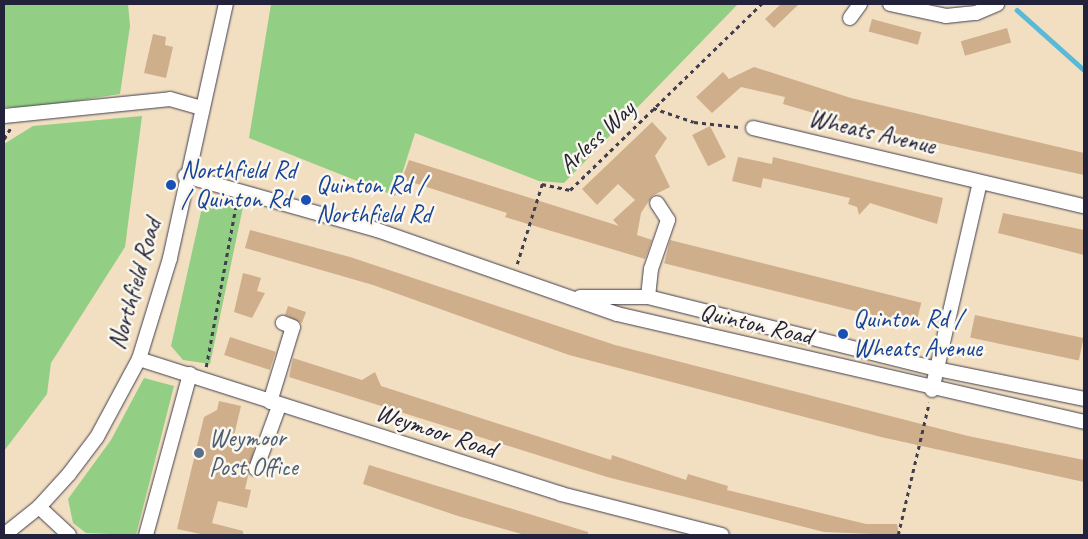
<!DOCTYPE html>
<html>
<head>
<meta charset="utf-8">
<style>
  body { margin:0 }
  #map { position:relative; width:1088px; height:539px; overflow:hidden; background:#f2dfc1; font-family:Caveat,sans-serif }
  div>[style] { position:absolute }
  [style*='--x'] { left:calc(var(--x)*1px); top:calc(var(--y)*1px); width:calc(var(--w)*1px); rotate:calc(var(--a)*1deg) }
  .green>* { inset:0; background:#92ce83 }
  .stream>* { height:4.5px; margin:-2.25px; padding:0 2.25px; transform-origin:2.25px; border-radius:2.25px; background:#59b9d7 }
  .building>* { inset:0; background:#cfae8b; transform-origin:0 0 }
  .path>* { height:2.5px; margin-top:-1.25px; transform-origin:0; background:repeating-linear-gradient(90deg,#413e4f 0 4px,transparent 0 8px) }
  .roads { filter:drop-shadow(0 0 1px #413e4f) drop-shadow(0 0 1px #413e4f) }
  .minor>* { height:14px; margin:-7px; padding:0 7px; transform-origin:7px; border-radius:7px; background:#fff }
  .dots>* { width:14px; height:14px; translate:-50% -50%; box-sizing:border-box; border:2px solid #fbf7ec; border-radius:50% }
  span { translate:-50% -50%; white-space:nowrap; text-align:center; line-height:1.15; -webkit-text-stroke:5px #fbf7ec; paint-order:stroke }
  .street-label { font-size:25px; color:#22223b }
  .transit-label { font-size:25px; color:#164399 }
  .left { translate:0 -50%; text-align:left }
  .service-label { font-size:25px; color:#4e5e75 }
  .frame { position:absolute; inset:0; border:5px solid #22223b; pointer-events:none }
</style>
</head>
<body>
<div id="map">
  <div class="green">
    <i style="clip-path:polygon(4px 4px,128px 4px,130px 26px,120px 94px,31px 108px,4px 107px)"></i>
    <i style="clip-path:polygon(271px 4px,738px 4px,564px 183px,539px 181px,415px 133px,395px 196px,249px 138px)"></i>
    <i style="clip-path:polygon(142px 116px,125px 247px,51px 363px,47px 394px,4px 451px,4px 144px,33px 126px)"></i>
    <i style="clip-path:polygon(213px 202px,243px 207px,210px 364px,183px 360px,171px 346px,201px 212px)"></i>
    <i style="clip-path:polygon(144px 378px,174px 386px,136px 535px,86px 533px,73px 523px,68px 499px,111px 440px)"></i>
  </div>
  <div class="stream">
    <i style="--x:1017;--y:10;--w:90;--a:41.8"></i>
  </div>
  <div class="building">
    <i style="clip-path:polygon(781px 4px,799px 4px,774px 28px,765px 19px)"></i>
    <i style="left:872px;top:19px;width:51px;height:13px;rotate:15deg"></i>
    <i style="left:1007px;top:28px;width:15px;height:48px;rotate:74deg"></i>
    <i style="clip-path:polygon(153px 34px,166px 37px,165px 45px,173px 47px,166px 78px,144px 73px)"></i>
    <i style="clip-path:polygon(754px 67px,851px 98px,1080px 152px,1084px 153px,1084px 175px,848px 123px,783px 104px,785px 97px,741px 87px,712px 113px,696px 97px,723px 72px,729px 79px)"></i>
    <i style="clip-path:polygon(652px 122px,667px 138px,655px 156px,670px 187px,652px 196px,641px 213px,637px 235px,652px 240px,645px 259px,505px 217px,507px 213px,402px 179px,409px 160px,619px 226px,613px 220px,635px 200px,618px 184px,597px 205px,582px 189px)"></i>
    <i style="left:710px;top:126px;width:35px;height:20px;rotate:63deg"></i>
    <i style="clip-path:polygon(738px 157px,772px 164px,773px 157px,943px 198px,937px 224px,870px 203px,859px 215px,857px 207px,848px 204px,850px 198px,763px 178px,761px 188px,732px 181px)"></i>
    <i style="clip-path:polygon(1003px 213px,1084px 230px,1084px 255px,998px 233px)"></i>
    <i style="clip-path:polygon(250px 230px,350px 257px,615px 345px,968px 436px,1084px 460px,1084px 482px,881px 437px,569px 355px,373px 285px,245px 248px)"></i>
    <i style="left:670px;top:240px;width:259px;height:24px;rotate:14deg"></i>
    <i style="clip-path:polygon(243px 273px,261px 278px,257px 291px,265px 293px,252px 318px,234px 312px)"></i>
    <i style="clip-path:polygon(288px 306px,306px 312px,302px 323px,285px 315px)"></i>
    <i style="left:975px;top:315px;width:111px;height:23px;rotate:12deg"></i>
    <i style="left:230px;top:337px;width:48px;height:19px;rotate:18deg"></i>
    <i style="clip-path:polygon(293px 358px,362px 380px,375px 372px,381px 386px,611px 460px,612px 455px,686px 480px,688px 474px,728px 486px,727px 490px,866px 524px,897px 524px,899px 535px,824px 532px,607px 477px,289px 377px)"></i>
    <i style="clip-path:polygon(219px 401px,241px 406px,233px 440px,255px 446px,245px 489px,251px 490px,247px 508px,218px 501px,212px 523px,243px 531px,243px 535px,205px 535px,177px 529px,204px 417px,217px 410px)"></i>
    <i style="clip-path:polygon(369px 465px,588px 532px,588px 535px,525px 535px,458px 516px,363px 484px)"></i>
  </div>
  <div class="path">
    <i style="--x:653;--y:108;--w:43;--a:18.9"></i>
    <i style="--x:694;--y:122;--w:45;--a:6.3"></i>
    <i style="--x:4;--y:139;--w:12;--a:-59"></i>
    <i style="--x:517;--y:264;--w:84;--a:-72.6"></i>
    <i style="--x:542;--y:184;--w:29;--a:12"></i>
    <i style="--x:570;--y:190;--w:267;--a:-44.2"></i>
    <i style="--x:206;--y:367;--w:165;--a:-79.5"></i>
    <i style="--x:898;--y:535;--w:136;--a:-76.8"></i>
  </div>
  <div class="roads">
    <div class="minor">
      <i style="--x:890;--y:4;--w:57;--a:12.1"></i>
      <i style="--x:946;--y:16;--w:30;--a:-6"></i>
      <i style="--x:976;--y:13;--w:23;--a:-23"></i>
      <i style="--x:850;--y:18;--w:17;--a:-54"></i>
      <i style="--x:4;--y:116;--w:167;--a:-5.8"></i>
      <i style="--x:170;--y:99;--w:32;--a:16"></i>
      <i style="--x:753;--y:128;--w:340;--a:13.3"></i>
      <i style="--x:185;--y:176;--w:199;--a:15.7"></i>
      <i style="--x:377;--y:230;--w:254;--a:19.3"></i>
      <i style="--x:617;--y:314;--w:479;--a:13"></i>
      <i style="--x:580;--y:297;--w:68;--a:0"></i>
      <i style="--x:648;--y:297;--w:298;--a:14"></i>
      <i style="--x:937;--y:369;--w:150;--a:11.5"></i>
      <i style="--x:648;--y:297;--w:28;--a:-84"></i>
      <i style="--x:651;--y:269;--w:52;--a:-70.9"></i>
      <i style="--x:668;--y:220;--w:20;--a:-123"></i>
      <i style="--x:139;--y:359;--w:443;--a:17.7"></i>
      <i style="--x:561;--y:494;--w:166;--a:14.3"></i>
      <i style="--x:932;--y:390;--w:213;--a:-77"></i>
      <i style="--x:270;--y:402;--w:78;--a:-73"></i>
      <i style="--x:293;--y:327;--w:11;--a:-158"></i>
      <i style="--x:256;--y:469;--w:67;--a:-69.9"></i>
      <i style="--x:39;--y:507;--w:41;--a:43"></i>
      <i style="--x:4;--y:535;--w:45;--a:-38.7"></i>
      <i style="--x:39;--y:507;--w:45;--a:-47.7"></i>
      <i style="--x:69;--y:474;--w:46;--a:-52.9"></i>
      <i style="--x:97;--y:437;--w:89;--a:-61.7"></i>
      <i style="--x:139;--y:359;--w:106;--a:-72.9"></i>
      <i style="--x:170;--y:258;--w:260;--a:-77.6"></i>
      <i style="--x:146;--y:535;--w:167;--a:-74.7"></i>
    </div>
  </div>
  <div class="dots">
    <i style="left:171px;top:185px;background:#1a4fb4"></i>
    <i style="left:306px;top:200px;background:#1a4fb4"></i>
    <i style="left:843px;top:334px;background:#1a4fb4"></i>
    <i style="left:199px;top:453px;background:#5c6f8a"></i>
  </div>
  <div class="street-label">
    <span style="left:872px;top:132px;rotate:13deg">Wheats Avenue</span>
    <span style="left:597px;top:137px;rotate:-43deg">Arless Way</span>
    <span style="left:135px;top:284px;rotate:-74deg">Northfield Road</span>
    <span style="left:756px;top:324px;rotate:13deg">Quinton Road</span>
    <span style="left:436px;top:431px;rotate:18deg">Weymoor Road</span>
  </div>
  <div class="transit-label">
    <span class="left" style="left:181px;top:185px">Northfield Rd<br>/ Quinton Rd</span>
    <span class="left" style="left:316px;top:200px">Quinton Rd /<br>Northfield Rd</span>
    <span class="left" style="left:853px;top:334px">Quinton Rd /<br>Wheats Avenue</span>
  </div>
  <div class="service-label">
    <span class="left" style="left:209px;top:453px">Weymoor<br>Post Office</span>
  </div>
  <div class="frame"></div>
</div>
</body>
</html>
